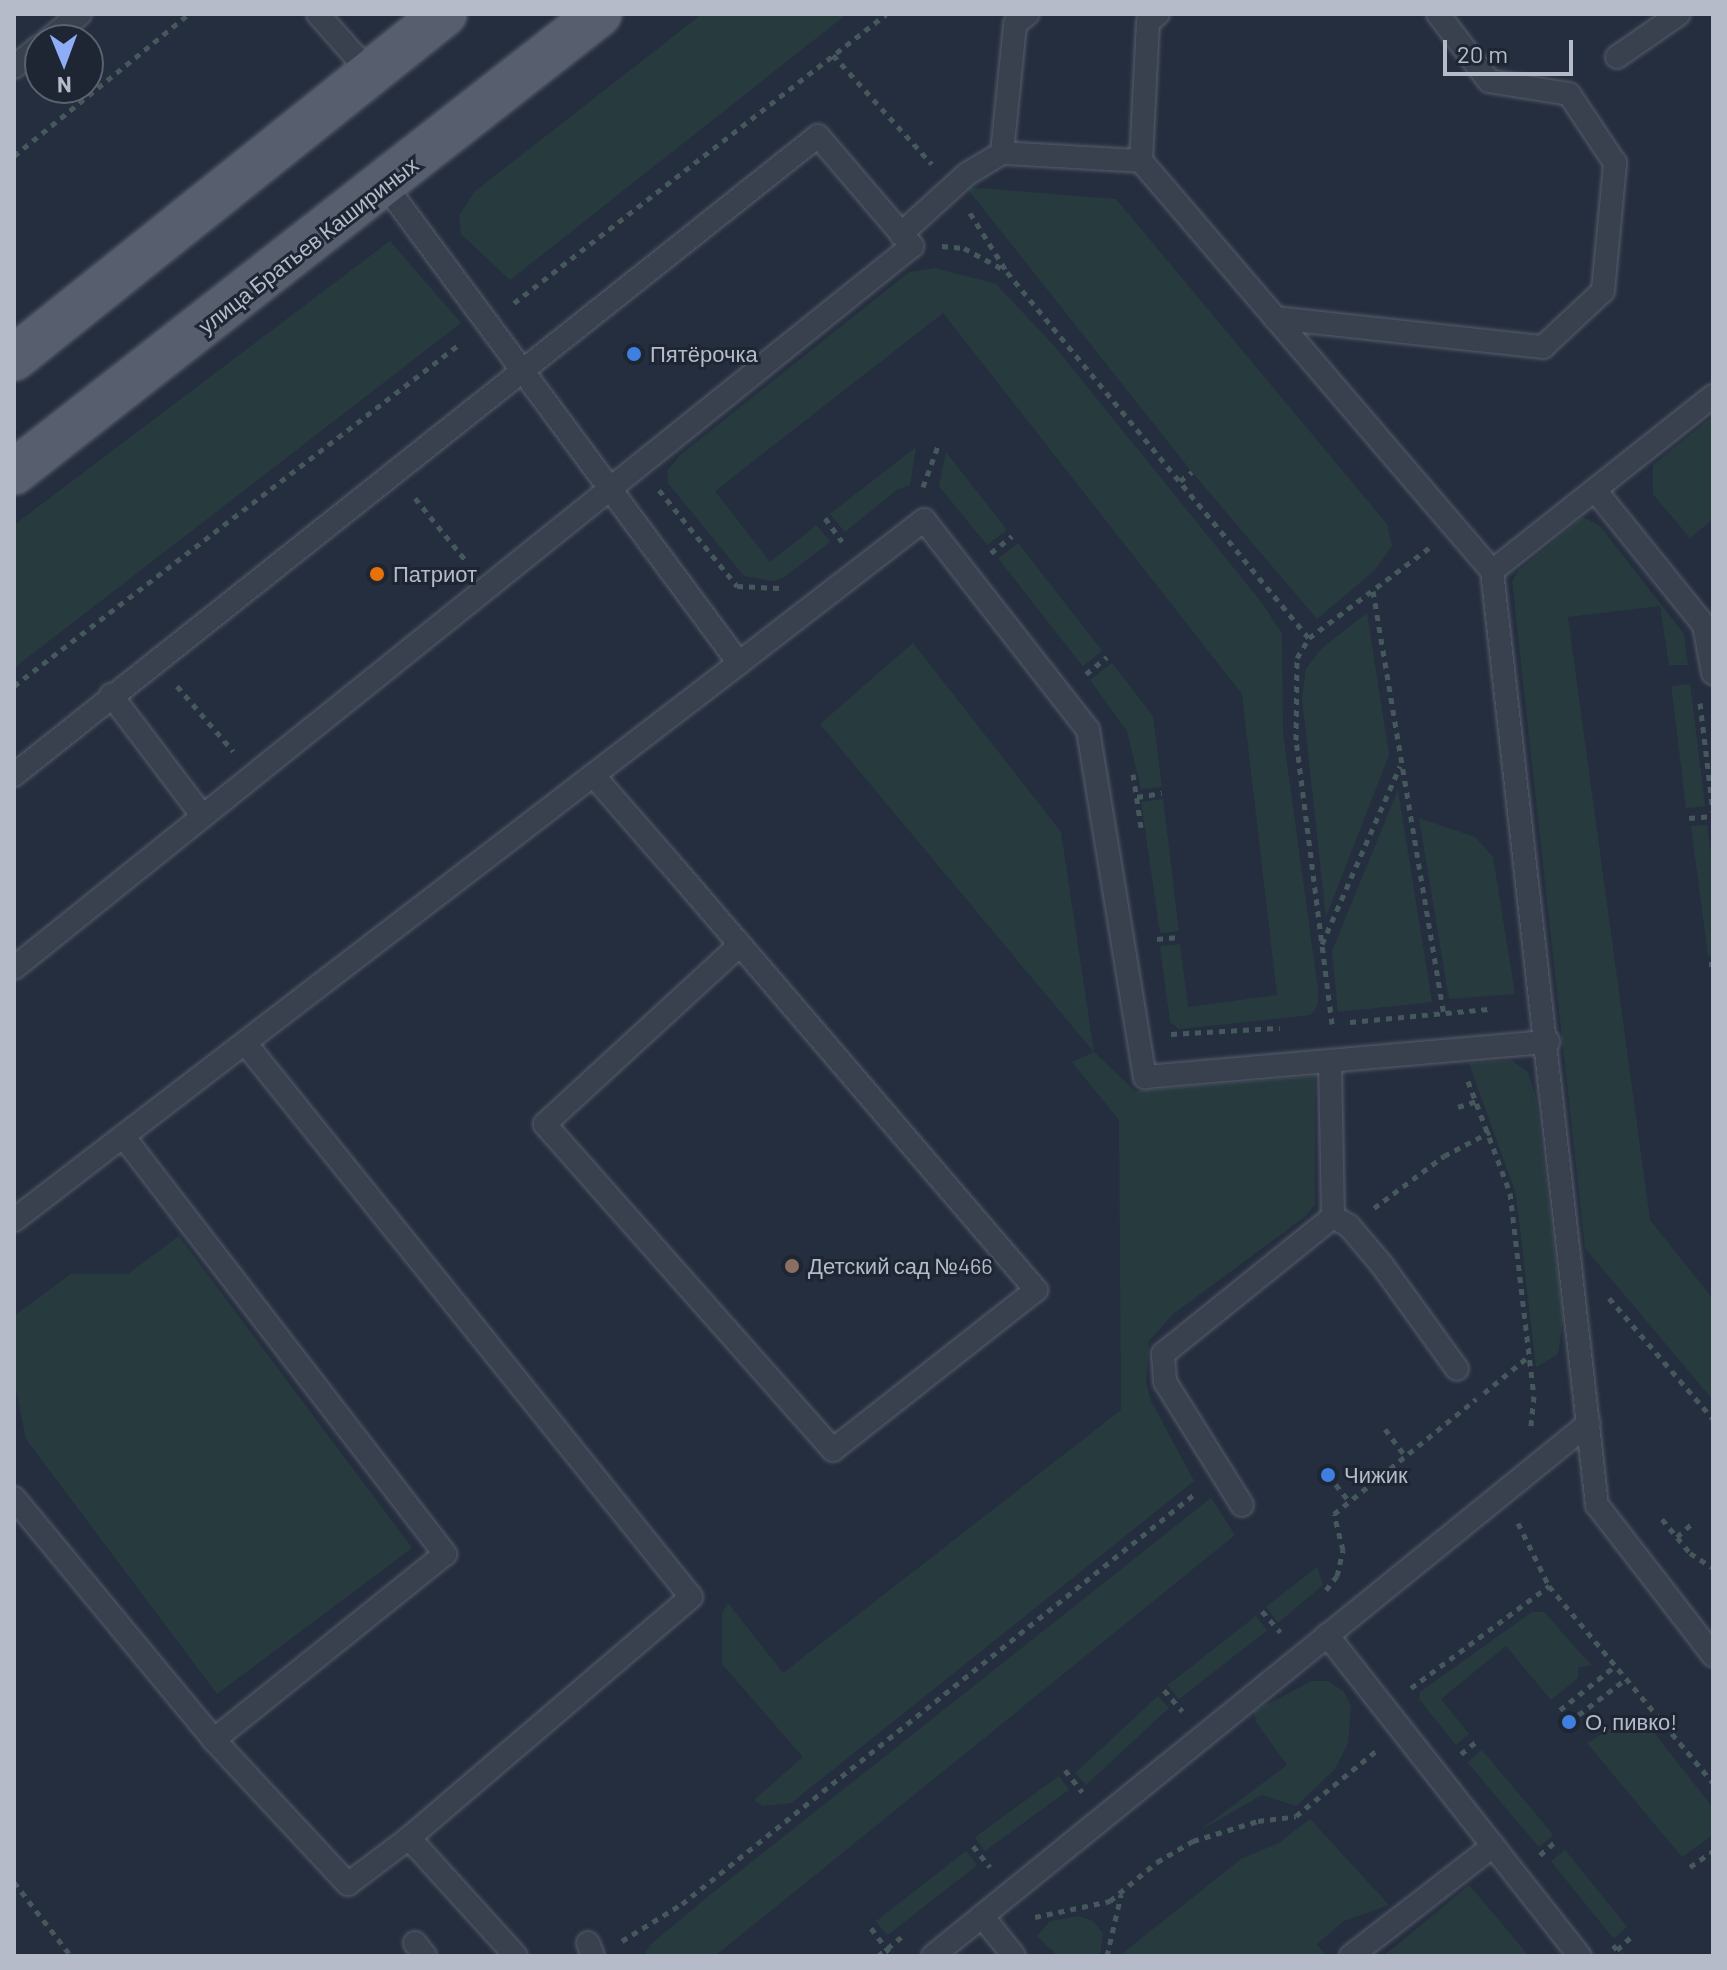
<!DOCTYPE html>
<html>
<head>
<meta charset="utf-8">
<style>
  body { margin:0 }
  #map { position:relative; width:1727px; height:1970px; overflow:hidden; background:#252e3e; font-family:Barlow,sans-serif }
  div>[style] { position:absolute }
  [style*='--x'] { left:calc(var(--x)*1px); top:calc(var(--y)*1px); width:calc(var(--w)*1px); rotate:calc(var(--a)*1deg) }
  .green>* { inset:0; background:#273b3f; transform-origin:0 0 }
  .path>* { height:5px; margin-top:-2.5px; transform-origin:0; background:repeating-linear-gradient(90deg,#45585c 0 6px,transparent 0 12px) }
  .roads { filter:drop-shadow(0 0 2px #575e6c) drop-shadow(0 0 2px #575e6c) }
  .lane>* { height:22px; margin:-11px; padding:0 11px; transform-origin:11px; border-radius:11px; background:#39404e }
  .primary>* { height:44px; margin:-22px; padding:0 22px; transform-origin:22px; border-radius:22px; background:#575f6e }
  .dots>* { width:22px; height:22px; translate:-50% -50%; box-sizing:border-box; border:4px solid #1e2533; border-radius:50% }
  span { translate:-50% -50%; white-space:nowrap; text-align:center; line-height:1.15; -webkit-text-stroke:6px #1e2533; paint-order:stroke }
  .street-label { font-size:22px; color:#b5bbc9 }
  .poi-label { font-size:22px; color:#b5bbc9 }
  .left { translate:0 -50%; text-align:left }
  .frame { position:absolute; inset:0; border:16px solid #b5bbc9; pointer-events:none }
  .north { position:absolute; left:24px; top:24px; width:80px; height:80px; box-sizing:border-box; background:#1e2533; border:2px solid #5a616f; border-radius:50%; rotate:179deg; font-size:22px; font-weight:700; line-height:32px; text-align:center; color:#b5bbc9 }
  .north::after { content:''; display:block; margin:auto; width:28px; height:36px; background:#8eadf6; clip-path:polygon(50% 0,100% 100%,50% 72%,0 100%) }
  .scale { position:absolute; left:1443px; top:40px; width:130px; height:36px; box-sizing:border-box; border:4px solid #b5bbc9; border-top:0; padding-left:10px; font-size:24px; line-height:28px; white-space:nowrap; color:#b5bbc9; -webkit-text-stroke:6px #1e2533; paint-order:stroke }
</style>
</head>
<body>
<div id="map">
  <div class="green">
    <i style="clip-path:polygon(702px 14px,847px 14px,510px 280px,461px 234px,459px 216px,474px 192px)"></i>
    <i style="clip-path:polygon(966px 187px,1116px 199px,1387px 524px,1392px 546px,1374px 571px,1317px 619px,1192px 472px)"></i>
    <i style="clip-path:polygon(390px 241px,461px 323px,14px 668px,14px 525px)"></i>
    <i style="clip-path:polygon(935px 268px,996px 284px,1055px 347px,1262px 603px,1282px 634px,1283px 734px,1318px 989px,1318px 1005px,1311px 1015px,1179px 1029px,1170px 1022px,1160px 946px,1180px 944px,1188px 1007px,1277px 995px,1242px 694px,943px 313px,715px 491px,770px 562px,817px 525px,830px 542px,783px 578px,772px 581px,744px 576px,668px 483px,668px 470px,680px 455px,909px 272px)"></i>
    <i style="clip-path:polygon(1713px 416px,1713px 519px,1690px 538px,1653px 494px,1653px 465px)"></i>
    <i style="clip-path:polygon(916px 447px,910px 485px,898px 489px,845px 532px,830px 514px)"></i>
    <i style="clip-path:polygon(946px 452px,1007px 530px,987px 545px,939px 486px)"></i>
    <i style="clip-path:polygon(1583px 517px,1600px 526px,1684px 634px,1688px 665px,1669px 665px,1660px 606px,1568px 617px,1650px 1220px,1713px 1299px,1713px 1400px,1585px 1248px,1512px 582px,1518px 571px)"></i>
    <i style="left:1018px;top:543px;width:137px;height:25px;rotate:52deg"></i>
    <i style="clip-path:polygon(1367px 613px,1389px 755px,1326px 917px,1302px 698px,1306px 669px,1321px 649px)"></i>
    <i style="clip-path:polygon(913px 643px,1061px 832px,1094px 1052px,1135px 1091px,1315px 1076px,1315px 1204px,1306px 1216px,1173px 1314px,1149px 1341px,1146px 1381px,1151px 1401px,1194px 1481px,791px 1803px,763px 1806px,754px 1800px,803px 1757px,722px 1664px,722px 1614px,728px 1603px,783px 1673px,1121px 1410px,1119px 1120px,1072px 1062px,1094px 1052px,820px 724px)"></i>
    <i style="clip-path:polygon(1112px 663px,1153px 716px,1162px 787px,1141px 789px,1127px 731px,1090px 680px)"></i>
    <i style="left:1690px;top:684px;width:123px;height:19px;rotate:83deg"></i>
    <i style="clip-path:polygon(1398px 790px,1432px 1002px,1338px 1012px,1332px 951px)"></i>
    <i style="clip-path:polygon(1163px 799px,1179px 931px,1160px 933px,1141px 802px)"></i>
    <i style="clip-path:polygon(1419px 818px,1475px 837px,1493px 857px,1515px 994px,1449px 999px)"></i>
    <i style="clip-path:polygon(1707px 825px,1713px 869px,1713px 955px,1708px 956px,1691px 826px)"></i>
    <i style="clip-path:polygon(1511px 1060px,1528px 1072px,1536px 1098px,1563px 1320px,1558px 1354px,1536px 1367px,1516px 1194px,1469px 1063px)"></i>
    <i style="clip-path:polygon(179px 1236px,412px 1548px,217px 1694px,26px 1439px,14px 1379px,14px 1316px,71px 1274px,128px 1274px)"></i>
    <i style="clip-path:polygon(1211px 1498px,1235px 1535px,715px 1956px,644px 1956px,650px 1945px,710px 1895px)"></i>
    <i style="clip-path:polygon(1317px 1567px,1323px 1585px,1278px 1623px,1266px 1607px)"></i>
    <i style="clip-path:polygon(1532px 1612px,1544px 1612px,1592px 1666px,1578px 1667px,1578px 1678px,1551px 1700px,1506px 1646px,1441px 1699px,1469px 1734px,1456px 1745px,1419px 1699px,1420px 1692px)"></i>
    <i style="left:1256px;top:1616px;width:18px;height:112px;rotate:52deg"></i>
    <i style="clip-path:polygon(1312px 1681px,1328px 1681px,1344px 1692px,1351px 1707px,1348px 1743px,1335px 1769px,1296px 1806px,1262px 1795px,1199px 1831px,1287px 1765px,1256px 1722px,1254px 1711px)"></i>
    <i style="left:1158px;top:1696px;width:16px;height:113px;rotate:47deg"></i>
    <i style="clip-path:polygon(1631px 1716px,1648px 1725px,1713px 1808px,1713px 1835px,1682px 1857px,1587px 1743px)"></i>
    <i style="left:1482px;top:1750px;width:111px;height:19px;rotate:50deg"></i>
    <i style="left:1059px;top:1776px;width:17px;height:104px;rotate:54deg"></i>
    <i style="clip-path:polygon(1310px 1819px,1389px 1905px,1344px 1921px,1317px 1944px,1326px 1956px,1119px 1956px,1241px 1859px,1279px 1843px)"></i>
    <i style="left:1565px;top:1850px;width:99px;height:18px;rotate:51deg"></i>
    <i style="left:966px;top:1851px;width:18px;height:114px;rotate:52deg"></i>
    <i style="clip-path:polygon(1469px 1885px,1529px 1956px,1383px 1956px,1409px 1935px)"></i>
    <i style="clip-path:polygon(1079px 1916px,1093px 1921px,1103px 1933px,1100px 1956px,1058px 1956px,1037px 1936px,1050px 1921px)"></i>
  </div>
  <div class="path">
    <i style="--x:833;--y:55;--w:147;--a:47.8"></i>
    <i style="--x:14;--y:156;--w:225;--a:-39.1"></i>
    <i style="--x:970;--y:213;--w:70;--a:57.9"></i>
    <i style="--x:1007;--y:272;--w:475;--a:50.5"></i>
    <i style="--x:942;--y:246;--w:22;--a:5"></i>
    <i style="--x:964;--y:248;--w:48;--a:28.7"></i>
    <i style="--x:514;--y:303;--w:471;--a:-37.8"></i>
    <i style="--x:1180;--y:481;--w:15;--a:-37"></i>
    <i style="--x:923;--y:487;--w:47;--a:-70"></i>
    <i style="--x:659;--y:490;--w:124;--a:50.9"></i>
    <i style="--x:737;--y:586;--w:42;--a:2.7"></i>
    <i style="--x:415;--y:498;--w:82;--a:50.9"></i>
    <i style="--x:825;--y:518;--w:29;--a:54"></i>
    <i style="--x:991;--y:553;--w:27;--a:-39"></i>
    <i style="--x:1373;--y:591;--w:430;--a:80.5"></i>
    <i style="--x:1086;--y:674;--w:27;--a:-39"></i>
    <i style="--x:14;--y:686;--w:563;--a:-37.5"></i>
    <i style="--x:177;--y:686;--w:86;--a:49.3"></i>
    <i style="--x:1700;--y:703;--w:110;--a:83.2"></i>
    <i style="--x:1133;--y:774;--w:54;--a:81.4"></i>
    <i style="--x:1137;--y:797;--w:25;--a:-9"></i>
    <i style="--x:1689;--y:818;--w:24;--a:-5"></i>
    <i style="--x:1157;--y:939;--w:22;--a:-5"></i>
    <i style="--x:1322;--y:944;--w:194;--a:-66.3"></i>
    <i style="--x:1709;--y:964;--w:4;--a:0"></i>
    <i style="--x:1350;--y:1022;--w:139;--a:-5.4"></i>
    <i style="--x:1332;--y:1024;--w:286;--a:-97.2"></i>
    <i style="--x:1296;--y:740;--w:82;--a:-89.3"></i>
    <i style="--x:1297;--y:658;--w:23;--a:-59"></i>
    <i style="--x:1309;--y:638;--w:150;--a:-36.9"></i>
    <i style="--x:1171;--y:1034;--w:109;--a:-3.2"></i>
    <i style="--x:1468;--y:1081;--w:120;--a:69.4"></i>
    <i style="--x:1510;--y:1193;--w:204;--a:83.3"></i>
    <i style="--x:1534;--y:1396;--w:30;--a:96"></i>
    <i style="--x:1458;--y:1107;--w:20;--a:-18"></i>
    <i style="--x:1374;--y:1208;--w:87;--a:-36.6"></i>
    <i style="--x:1444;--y:1156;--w:52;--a:-27.6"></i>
    <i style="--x:1609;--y:1298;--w:160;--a:49.3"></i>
    <i style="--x:1484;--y:1393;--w:58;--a:-39.4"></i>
    <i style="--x:1385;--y:1429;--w:35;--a:53"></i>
    <i style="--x:1328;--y:1475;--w:35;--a:51"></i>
    <i style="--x:1662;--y:1519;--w:44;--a:50.5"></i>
    <i style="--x:1690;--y:1553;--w:27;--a:33"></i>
    <i style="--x:1518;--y:1523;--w:70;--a:63.8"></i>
    <i style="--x:1549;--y:1586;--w:256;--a:50.2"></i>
    <i style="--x:1677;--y:1537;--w:24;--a:-42"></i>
    <i style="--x:1326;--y:1590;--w:18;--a:-52"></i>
    <i style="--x:1337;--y:1576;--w:27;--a:-77"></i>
    <i style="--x:1343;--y:1550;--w:37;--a:-104"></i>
    <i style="--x:1334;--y:1514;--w:183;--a:-39"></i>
    <i style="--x:1262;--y:1611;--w:28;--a:49"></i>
    <i style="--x:1411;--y:1688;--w:172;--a:-36.5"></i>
    <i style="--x:1164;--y:1690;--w:28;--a:49"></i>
    <i style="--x:1560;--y:1710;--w:70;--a:-38.7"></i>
    <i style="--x:1569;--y:1722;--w:71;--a:-37"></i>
    <i style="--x:1461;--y:1754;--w:19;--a:-39"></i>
    <i style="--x:1065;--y:1770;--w:28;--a:52"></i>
    <i style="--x:973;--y:1846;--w:27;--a:51"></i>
    <i style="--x:1540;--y:1855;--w:23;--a:-41"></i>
    <i style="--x:1690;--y:1867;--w:28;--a:-35"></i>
    <i style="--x:14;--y:1882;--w:93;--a:52.4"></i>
    <i style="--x:1035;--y:1917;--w:77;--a:-12"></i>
    <i style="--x:1110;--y:1901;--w:61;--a:-39.7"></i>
    <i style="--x:1157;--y:1862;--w:42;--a:-30.3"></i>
    <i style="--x:1193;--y:1841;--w:68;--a:-17.1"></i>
    <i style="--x:1258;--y:1821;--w:38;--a:-7"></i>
    <i style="--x:1296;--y:1816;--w:103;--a:-39.1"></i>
    <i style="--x:871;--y:1928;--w:35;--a:53"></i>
    <i style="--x:622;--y:1941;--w:70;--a:-31.7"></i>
    <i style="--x:682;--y:1904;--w:660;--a:-38.66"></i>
    <i style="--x:1613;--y:1945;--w:14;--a:51"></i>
    <i style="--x:1617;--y:1950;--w:23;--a:-43"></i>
    <i style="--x:878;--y:1956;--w:36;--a:-39"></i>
    <i style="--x:1107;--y:1956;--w:63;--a:-77.1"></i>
  </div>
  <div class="roads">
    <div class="lane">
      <i style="--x:318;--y:14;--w:79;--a:48.6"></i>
      <i style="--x:1158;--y:14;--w:13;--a:141"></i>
      <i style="--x:1148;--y:22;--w:139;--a:92.9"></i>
      <i style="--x:1141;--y:161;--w:540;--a:49.43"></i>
      <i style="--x:48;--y:40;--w:41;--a:-39.1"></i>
      <i style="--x:1617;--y:57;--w:75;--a:-34.7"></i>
      <i style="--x:14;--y:67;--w:33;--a:-39"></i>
      <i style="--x:1002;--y:153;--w:130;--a:-84.2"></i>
      <i style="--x:1015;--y:24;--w:16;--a:-38"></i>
      <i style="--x:385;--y:185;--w:595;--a:53.48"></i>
      <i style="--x:739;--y:663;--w:234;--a:-37.7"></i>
      <i style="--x:924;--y:520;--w:266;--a:52"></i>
      <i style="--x:1088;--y:730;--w:352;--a:80.7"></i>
      <i style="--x:1145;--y:1077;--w:405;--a:-5"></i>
      <i style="--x:901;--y:234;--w:89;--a:-42.3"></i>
      <i style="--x:967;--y:174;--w:41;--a:-31"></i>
      <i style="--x:1002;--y:153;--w:139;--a:3.3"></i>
      <i style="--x:1275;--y:318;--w:270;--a:6.2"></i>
      <i style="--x:1543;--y:347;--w:82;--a:-43"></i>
      <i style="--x:1603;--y:291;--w:129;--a:-84.6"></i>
      <i style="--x:1615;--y:163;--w:83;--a:-123.7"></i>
      <i style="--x:1569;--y:94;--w:81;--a:-170.8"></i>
      <i style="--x:1489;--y:81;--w:84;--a:-127.3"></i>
      <i style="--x:1713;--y:396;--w:282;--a:141.6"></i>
      <i style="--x:1492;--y:571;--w:940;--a:83.59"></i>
      <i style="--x:1597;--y:1505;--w:190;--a:52.3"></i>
      <i style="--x:1595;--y:490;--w:174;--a:51.1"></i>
      <i style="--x:1704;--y:625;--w:49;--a:79.4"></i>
      <i style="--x:111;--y:695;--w:149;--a:52.9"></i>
      <i style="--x:14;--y:775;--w:1027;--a:-38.48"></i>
      <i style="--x:818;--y:136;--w:145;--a:49.5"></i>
      <i style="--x:912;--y:246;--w:1152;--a:141.2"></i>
      <i style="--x:593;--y:775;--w:116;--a:48.9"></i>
      <i style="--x:669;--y:862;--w:564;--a:49.39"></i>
      <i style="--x:1036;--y:1290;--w:258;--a:141.8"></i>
      <i style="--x:833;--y:1450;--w:435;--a:-131.5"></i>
      <i style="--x:545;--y:1124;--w:265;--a:-42.6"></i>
      <i style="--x:245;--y:1043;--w:711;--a:51.16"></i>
      <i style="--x:691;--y:1597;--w:371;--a:139.5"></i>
      <i style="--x:1330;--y:1061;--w:156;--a:88.9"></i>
      <i style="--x:1333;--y:1217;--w:18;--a:29"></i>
      <i style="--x:1349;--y:1226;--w:51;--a:49.8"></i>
      <i style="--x:1382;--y:1265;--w:128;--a:54.2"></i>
      <i style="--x:123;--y:1136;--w:528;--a:52.39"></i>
      <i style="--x:445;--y:1554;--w:297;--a:141.2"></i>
      <i style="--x:14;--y:1220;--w:914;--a:-37.53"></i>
      <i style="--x:14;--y:1498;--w:314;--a:50.4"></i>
      <i style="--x:214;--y:1740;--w:197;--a:47.1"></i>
      <i style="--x:348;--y:1884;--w:76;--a:-37"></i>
      <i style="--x:409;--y:1838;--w:159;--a:47.8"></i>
      <i style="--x:1242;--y:1505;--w:145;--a:-122"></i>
      <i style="--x:1165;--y:1382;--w:28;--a:-94"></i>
      <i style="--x:1163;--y:1354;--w:218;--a:-38.9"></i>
      <i style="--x:1327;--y:1635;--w:409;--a:51.8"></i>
      <i style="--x:982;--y:1916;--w:51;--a:51.3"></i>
      <i style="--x:415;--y:1943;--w:16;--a:52"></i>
      <i style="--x:588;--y:1943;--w:14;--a:69"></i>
      <i style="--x:933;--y:1956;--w:845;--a:-39.09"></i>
      <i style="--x:1351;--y:1956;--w:180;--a:-37.8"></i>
    </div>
    <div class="primary">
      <i style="--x:14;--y:358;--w:551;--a:-38.66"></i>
      <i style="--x:14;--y:472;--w:743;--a:-38.06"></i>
    </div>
  </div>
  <div class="dots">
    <i style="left:634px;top:354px;background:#3f7fe0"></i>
    <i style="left:377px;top:574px;background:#e8710a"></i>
    <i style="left:792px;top:1266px;background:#8d6e63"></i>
    <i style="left:1328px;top:1475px;background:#3f7fe0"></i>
    <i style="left:1569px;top:1722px;background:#3f7fe0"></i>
  </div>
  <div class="street-label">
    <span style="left:308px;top:245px;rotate:-38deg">улица Братьев Кашириных</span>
  </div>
  <div class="poi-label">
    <span class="left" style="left:650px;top:354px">Пятёрочка</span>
    <span class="left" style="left:393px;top:574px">Патриот</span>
    <span class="left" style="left:808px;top:1266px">Детский сад №466</span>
    <span class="left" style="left:1344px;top:1475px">Чижик</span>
    <span class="left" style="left:1585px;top:1722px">О, пивко!</span>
  </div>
  <div class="frame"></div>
  <div class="north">N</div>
  <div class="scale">20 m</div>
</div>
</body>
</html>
